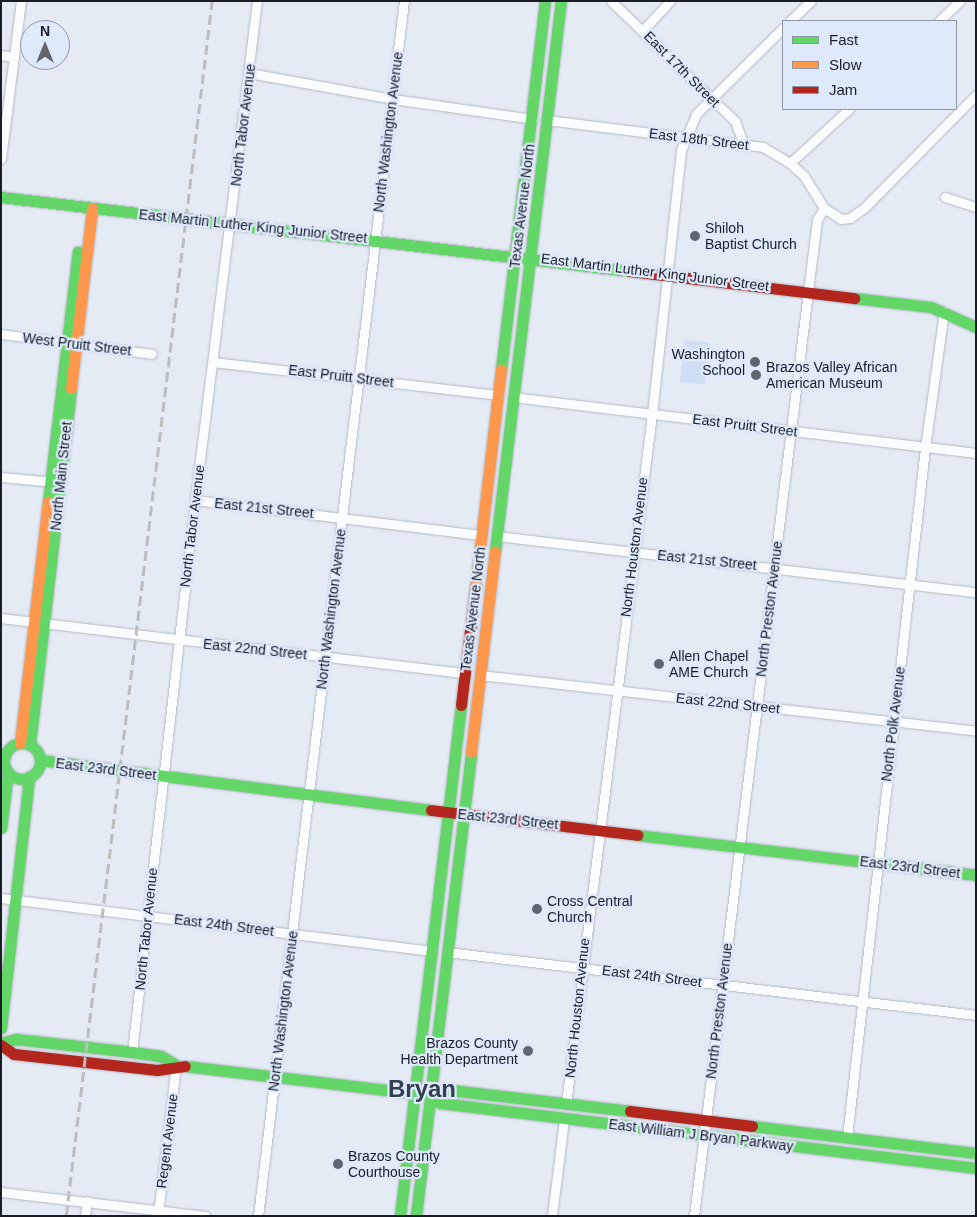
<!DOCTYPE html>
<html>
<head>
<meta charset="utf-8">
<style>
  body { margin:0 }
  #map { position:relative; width:977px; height:1217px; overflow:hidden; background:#e5ebf5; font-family:Arial,sans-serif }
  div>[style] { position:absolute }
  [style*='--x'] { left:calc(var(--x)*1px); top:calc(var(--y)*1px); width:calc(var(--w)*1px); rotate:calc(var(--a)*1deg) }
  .green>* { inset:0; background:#cfddf5; transform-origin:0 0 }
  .roads { filter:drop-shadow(0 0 1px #b2b8c1) drop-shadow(0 0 1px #b2b8c1) }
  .street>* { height:9px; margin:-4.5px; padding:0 4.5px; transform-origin:4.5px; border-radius:4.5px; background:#fbfcfe }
  .fast>* { height:11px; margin:-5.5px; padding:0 5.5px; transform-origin:5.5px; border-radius:5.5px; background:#63d668 }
  .fast>.ring { margin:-5.5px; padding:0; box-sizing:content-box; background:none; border:11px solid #63d668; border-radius:50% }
  .slow>* { height:11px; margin:-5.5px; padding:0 5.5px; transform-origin:5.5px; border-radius:5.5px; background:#ff974d }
  .jam>* { height:11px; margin:-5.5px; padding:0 5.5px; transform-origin:5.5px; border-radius:5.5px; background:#b3261e }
  .rail>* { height:2.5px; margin-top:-1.25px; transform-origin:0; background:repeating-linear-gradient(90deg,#bbbdbf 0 10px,transparent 0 15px) }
  .dots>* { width:14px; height:14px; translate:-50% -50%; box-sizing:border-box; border:2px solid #dee9fc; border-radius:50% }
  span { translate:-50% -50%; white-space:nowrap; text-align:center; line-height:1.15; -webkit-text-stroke:4.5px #dee9fc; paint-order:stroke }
  .street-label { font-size:14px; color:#191d26 }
  .poi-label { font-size:14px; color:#191d26 }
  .left { translate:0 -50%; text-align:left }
  .right { translate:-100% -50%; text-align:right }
  .town-label { font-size:24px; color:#343f52; font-weight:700 }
  .frame { position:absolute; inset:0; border:2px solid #191d26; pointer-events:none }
  .legend { position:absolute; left:782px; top:20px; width:175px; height:90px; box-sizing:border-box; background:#dee9fc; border:1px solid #8f97a6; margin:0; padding:6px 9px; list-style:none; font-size:15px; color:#191d26 }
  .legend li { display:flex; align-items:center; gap:10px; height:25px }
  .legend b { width:25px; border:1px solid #8f97a6 }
  .north { position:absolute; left:20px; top:20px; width:50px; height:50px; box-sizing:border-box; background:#dee9fc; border:1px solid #8f97a6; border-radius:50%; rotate:0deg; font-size:14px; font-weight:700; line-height:20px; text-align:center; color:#191d26 }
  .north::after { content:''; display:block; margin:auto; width:18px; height:22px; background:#60656e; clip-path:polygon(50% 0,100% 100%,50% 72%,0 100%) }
</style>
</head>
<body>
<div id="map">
  <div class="green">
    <i style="left:685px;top:340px;width:25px;height:42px;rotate:7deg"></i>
  </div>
  <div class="roads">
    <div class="street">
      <i style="--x:611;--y:1;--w:173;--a:44.1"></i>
      <i style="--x:735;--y:121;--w:23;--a:70"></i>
      <i style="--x:790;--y:21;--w:29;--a:-44"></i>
      <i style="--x:939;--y:21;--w:29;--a:-44"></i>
      <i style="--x:643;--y:30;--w:40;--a:-47"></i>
      <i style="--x:1;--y:55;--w:13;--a:9"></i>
      <i style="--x:249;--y:73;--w:146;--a:10.2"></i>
      <i style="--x:393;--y:99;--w:141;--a:8.1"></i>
      <i style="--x:547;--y:120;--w:218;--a:7.1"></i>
      <i style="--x:763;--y:147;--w:31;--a:31"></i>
      <i style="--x:790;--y:163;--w:19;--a:43"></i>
      <i style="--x:804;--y:176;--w:38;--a:58"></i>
      <i style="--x:824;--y:208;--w:20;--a:33"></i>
      <i style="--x:841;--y:219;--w:9;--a:-6"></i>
      <i style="--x:850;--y:218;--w:19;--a:-36"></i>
      <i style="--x:865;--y:207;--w:158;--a:-45.3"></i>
      <i style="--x:1;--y:159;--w:159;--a:-82.8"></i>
      <i style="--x:790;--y:163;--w:80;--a:-42.5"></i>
      <i style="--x:945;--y:197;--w:33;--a:18"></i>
      <i style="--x:1;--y:334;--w:152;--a:7.5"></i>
      <i style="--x:213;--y:362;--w:288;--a:6.6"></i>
      <i style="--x:513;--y:397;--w:466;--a:6.9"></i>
      <i style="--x:1;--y:477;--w:54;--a:5.3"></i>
      <i style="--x:195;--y:500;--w:289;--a:7"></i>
      <i style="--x:497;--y:536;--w:482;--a:6.7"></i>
      <i style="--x:1;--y:618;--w:467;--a:6.8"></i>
      <i style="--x:480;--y:675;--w:499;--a:6.4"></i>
      <i style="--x:1;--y:898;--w:434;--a:7"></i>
      <i style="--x:447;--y:952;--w:533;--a:6.79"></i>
      <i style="--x:132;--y:1052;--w:556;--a:-83.49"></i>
      <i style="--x:195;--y:500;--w:503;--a:-82.92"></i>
      <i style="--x:566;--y:1104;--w:695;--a:-82.9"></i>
      <i style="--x:652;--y:414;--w:266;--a:-83.7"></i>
      <i style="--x:681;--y:150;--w:39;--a:-67"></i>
      <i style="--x:696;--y:114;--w:122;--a:-44.7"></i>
      <i style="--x:847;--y:1137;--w:693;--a:-83.54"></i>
      <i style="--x:925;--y:448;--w:138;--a:-82.1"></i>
      <i style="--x:1;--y:1192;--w:206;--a:6.7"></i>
      <i style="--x:158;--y:1214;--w:150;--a:-83.1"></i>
      <i style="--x:85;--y:1216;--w:15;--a:-82"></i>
      <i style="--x:258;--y:1216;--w:1224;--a:-83.15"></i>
      <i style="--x:552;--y:1216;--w:98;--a:-82.9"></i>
      <i style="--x:694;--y:1216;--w:932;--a:-82.97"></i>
      <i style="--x:808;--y:291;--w:72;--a:-82.8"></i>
      <i style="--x:817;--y:220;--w:14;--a:-60"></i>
    </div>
    <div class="fast">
      <i style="--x:1;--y:197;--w:633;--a:6.71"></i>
      <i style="--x:854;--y:298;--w:78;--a:6.7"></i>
      <i style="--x:931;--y:307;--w:49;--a:24"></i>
      <i style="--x:501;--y:370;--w:372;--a:-83.2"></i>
      <i style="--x:48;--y:502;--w:252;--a:-83.2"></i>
      <i style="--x:495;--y:551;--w:554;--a:-83.16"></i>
      <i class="ring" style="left:4px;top:743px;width:25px;height:25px"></i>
      <i style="--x:30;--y:744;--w:358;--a:-83.4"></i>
      <i style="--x:40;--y:760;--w:394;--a:7.3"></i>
      <i style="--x:1;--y:828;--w:56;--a:-82.9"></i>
      <i style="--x:637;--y:835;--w:341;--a:6.7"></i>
      <i style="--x:1;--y:1028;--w:253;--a:-83.6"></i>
      <i style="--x:1;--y:1043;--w:16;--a:-15"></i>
      <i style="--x:16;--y:1039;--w:117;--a:6.4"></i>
      <i style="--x:132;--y:1052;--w:29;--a:8"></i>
      <i style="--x:161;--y:1056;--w:17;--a:31"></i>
      <i style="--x:185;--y:1066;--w:247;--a:6.8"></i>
      <i style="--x:430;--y:1095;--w:13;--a:-27"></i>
      <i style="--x:442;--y:1089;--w:189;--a:6.7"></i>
      <i style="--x:430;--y:1095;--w:13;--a:39"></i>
      <i style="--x:440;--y:1103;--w:540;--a:6.91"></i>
      <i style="--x:752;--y:1126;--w:226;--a:6.9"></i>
      <i style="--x:400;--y:1216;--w:515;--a:-83.19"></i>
      <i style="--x:416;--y:1216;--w:467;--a:-83.2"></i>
    </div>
    <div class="slow">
      <i style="--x:71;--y:388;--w:181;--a:-83.3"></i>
      <i style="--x:475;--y:590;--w:222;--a:-83.3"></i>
      <i style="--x:20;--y:743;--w:243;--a:-83.4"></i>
      <i style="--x:471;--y:752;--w:202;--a:-83.2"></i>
    </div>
    <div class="jam">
      <i style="--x:630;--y:271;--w:226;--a:6.9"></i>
      <i style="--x:461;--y:705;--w:116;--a:-83.1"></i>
      <i style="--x:431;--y:810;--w:208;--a:6.9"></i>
      <i style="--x:1;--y:1045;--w:16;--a:35"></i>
      <i style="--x:14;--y:1054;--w:144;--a:6.4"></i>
      <i style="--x:157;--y:1070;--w:28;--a:-8"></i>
      <i style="--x:630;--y:1111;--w:123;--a:7"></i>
    </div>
  </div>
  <div class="rail">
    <i style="--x:66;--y:1216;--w:1224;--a:-83.15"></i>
  </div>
  <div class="dots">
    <i style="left:695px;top:236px;background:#60656e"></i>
    <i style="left:755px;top:362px;background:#60656e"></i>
    <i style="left:756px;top:375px;background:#60656e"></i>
    <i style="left:659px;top:664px;background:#60656e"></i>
    <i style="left:537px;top:909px;background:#60656e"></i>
    <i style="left:528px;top:1051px;background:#60656e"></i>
    <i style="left:338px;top:1164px;background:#60656e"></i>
  </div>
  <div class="street-label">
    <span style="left:682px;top:69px;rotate:45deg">East 17th Street</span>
    <span style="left:243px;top:125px;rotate:-83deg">North Tabor Avenue</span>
    <span style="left:388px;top:132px;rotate:-83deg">North Washington Avenue</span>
    <span style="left:699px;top:139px;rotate:7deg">East 18th Street</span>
    <span style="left:522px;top:206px;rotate:-83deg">Texas Avenue North</span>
    <span style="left:253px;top:226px;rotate:6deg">East Martin Luther King Junior Street</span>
    <span style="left:655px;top:272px;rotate:7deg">East Martin Luther King Junior Street</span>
    <span style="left:77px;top:344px;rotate:7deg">West Pruitt Street</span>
    <span style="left:341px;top:376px;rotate:7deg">East Pruitt Street</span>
    <span style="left:745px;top:425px;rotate:7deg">East Pruitt Street</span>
    <span style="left:61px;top:476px;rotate:-84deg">North Main Street</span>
    <span style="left:264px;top:508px;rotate:6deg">East 21st Street</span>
    <span style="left:192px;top:526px;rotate:-83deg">North Tabor Avenue</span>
    <span style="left:634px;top:547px;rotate:-83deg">North Houston Avenue</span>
    <span style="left:707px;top:560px;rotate:6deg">East 21st Street</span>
    <span style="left:331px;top:609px;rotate:-83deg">North Washington Avenue</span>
    <span style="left:473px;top:609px;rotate:-83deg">Texas Avenue North</span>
    <span style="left:769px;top:609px;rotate:-83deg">North Preston Avenue</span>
    <span style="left:255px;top:649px;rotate:6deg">East 22nd Street</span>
    <span style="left:728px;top:703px;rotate:6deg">East 22nd Street</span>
    <span style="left:893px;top:724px;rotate:-83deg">North Polk Avenue</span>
    <span style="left:106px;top:769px;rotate:7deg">East 23rd Street</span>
    <span style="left:508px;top:819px;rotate:6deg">East 23rd Street</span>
    <span style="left:910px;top:867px;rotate:7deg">East 23rd Street</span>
    <span style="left:224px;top:925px;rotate:7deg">East 24th Street</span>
    <span style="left:146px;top:929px;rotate:-84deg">North Tabor Avenue</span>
    <span style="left:652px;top:976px;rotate:7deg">East 24th Street</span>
    <span style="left:577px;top:1008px;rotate:-84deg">North Houston Avenue</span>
    <span style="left:283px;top:1011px;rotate:-83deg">North Washington Avenue</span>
    <span style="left:719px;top:1011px;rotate:-83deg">North Preston Avenue</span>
    <span style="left:701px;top:1135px;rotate:7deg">East William J Bryan Parkway</span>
    <span style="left:167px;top:1141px;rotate:-83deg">Regent Avenue</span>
  </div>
  <div class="poi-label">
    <span class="left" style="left:705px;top:236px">Shiloh<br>Baptist Church</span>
    <span class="right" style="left:745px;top:362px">Washington<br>School</span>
    <span class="left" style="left:766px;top:375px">Brazos Valley African<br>American Museum</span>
    <span class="left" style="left:669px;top:664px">Allen Chapel<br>AME Church</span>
    <span class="left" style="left:547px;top:909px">Cross Central<br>Church</span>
    <span class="right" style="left:518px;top:1051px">Brazos County<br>Health Department</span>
    <span class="left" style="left:348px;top:1164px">Brazos County<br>Courthouse</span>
  </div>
  <div class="town-label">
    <span style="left:422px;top:1089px">Bryan</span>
  </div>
  <div class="frame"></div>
  <ul class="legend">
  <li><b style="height:6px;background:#63d668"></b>Fast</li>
  <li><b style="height:6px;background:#ff974d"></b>Slow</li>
  <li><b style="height:6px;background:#b3261e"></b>Jam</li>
  </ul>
  <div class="north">N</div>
</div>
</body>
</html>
